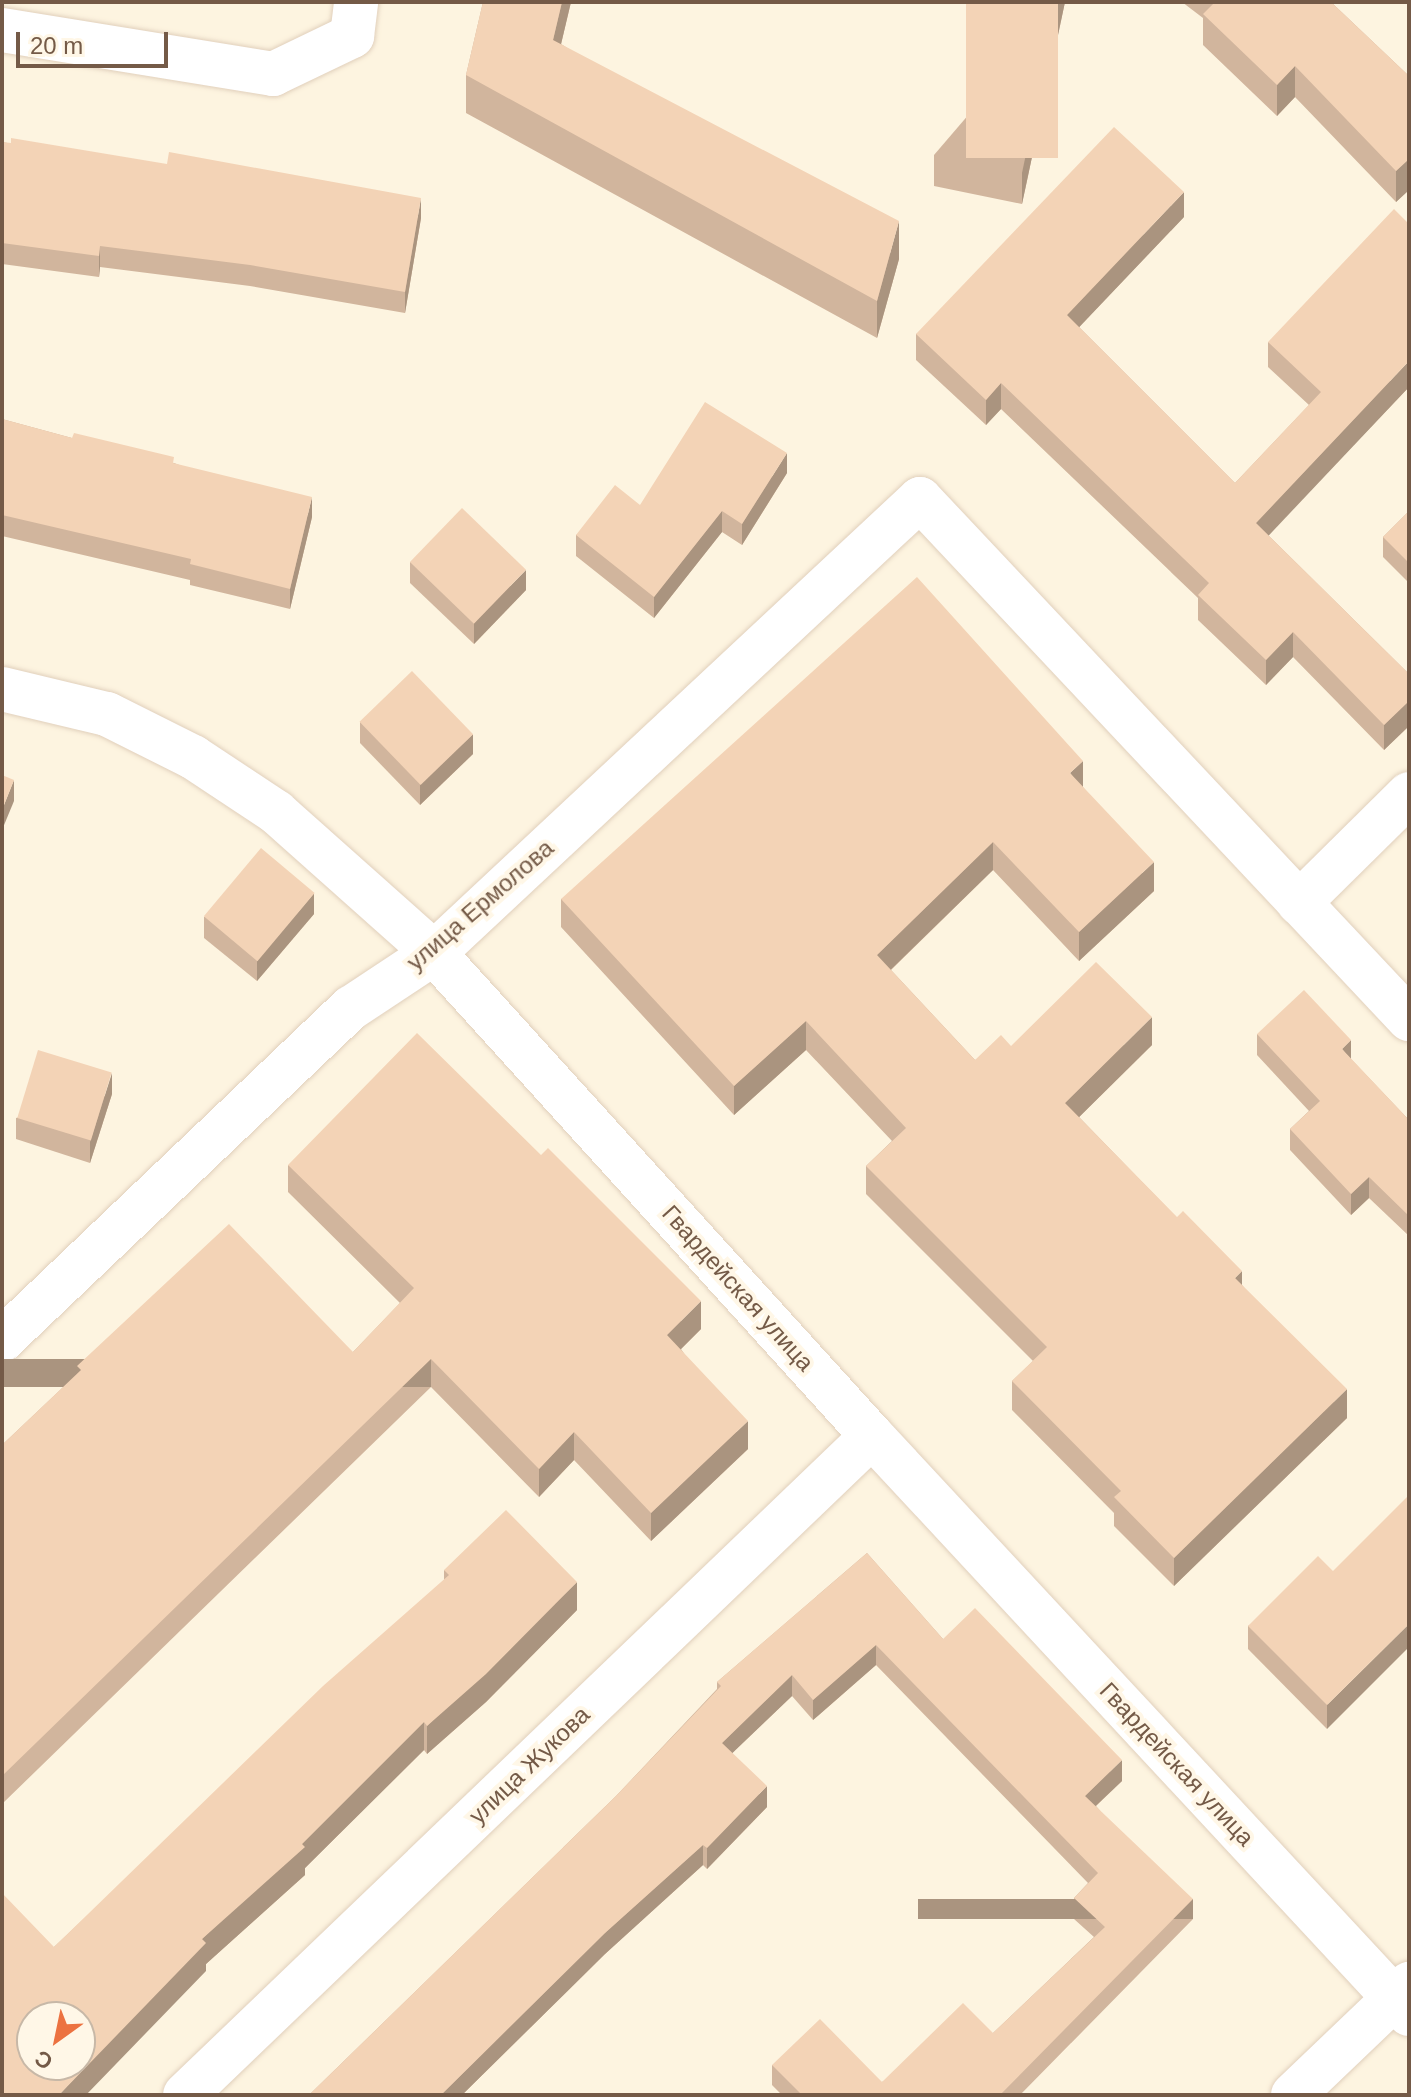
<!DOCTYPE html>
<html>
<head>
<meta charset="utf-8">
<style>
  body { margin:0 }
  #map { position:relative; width:1411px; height:2097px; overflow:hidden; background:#fdf4e0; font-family:Arial,sans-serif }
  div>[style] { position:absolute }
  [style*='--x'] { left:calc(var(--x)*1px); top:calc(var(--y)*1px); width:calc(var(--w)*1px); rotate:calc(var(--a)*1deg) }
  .roads { filter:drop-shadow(0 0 2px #e1d0bc) drop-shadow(0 0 2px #e1d0bc) }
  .minor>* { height:44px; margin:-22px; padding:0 22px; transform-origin:22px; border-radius:22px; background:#fff }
  .wall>* { inset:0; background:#d1b59d }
  .shaded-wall>* { inset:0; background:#aa947f; transform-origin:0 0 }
  .building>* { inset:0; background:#f3d3b6; transform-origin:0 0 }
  span { translate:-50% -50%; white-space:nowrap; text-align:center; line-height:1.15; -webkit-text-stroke:8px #fff7e7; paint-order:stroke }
  .street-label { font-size:24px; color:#745a47 }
  .frame { position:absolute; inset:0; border:4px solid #745a47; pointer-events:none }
  .north { position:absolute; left:16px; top:2001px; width:80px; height:80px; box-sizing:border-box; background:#fff7e7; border:2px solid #c7b8a7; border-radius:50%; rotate:213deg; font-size:22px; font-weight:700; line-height:32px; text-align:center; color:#745a47 }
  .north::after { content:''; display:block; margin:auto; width:28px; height:36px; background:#ec7240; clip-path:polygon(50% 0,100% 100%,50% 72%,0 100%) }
  .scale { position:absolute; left:16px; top:32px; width:152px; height:36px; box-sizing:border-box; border:4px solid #745a47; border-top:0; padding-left:10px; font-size:24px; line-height:28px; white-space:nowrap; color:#745a47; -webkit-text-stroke:6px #fff7e7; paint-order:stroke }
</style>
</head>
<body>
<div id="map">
  <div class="roads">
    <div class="minor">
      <i style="--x:2;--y:30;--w:275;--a:9.2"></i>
      <i style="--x:273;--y:74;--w:88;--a:-25.7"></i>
      <i style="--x:352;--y:36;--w:34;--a:-83"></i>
      <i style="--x:2;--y:689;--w:108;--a:13.4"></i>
      <i style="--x:107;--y:714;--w:96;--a:26.6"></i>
      <i style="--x:193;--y:757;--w:100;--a:33.5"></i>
      <i style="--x:276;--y:812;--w:212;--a:41.7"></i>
      <i style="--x:434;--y:953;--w:652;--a:47.8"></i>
      <i style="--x:872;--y:1436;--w:789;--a:47.11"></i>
      <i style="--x:1299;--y:903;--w:155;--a:-44.7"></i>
      <i style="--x:2;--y:1340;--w:482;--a:-43.6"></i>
      <i style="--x:351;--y:1008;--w:100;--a:-33.5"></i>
      <i style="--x:434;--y:953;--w:665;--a:-43.05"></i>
      <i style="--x:920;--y:499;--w:714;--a:46.76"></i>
      <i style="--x:185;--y:2095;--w:952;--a:-43.81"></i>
      <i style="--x:1293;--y:2095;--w:161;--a:-43.7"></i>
    </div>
  </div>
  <div class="wall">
    <i style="clip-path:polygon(483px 2px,571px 2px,561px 44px,899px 259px,877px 338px,466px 113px,466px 75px)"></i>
    <i style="clip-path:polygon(1065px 2px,1022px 204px,934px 186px,934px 155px)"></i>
    <i style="clip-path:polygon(1182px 2px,1331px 2px,1409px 76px,1409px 190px,1396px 202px,1295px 97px,1277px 116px,1203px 45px,1203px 18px)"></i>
    <i style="clip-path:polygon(2px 142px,421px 218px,405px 313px,250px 286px,100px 267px,99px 277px,2px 264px)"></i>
    <i style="clip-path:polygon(1184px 217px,1079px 327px,1235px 483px,1309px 405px,1268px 367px,1268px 342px,1409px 387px,1268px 535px,1409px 674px,1409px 726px,1384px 750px,1293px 657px,1266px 685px,1198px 620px,1198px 598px,1001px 409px,986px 425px,916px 360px,916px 334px)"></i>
    <i style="clip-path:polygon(2px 419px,72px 438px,174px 463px,312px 517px,290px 609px,190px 585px,190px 580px,2px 536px)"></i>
    <i style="clip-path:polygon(787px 473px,742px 545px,722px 532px,654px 618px,576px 556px,576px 535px,640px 505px)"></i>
    <i style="clip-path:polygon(1409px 511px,1409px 583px,1383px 557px,1383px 537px)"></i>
    <i style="clip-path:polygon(410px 562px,526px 590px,474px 644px,410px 583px)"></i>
    <i style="clip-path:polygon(360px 722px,473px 754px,420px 805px,360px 743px)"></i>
    <i style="clip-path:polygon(1083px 787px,1154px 891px,1079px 961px,993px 870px,891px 970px,975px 1060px,1011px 1046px,1152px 1045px,1079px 1117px,1242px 1285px,1347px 1418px,1174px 1586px,1114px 1526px,1114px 1513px,1012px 1410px,1012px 1381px,1033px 1361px,866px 1194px,866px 1166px,892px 1141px,806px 1050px,734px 1115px,561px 927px,561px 899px)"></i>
    <i style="clip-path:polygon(314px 914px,257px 981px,204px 938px,204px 917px)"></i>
    <i style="clip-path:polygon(1257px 1034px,1351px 1059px,1409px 1120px,1409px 1236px,1369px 1198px,1351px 1215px,1290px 1150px,1290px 1129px,1309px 1111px,1257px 1055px)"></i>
    <i style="clip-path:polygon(112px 1094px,90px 1163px,16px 1139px,16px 1118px)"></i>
    <i style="clip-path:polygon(288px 1165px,701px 1329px,681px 1349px,748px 1449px,651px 1541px,574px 1460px,539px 1497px,431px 1387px,2px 1804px,2px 1445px,77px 1374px,77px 1366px,353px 1352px,400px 1303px,288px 1192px)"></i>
    <i style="clip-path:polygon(867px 1553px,943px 1639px,1122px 1781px,1096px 1806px,1193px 1919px,1020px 2095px,782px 2095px,772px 2085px,772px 2065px,882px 2082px,993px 2033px,1094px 1937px,1074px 1919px,1074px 1898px,1088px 1883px,876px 1665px,813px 1720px,792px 1696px,732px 1753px,767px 1807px,707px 1869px,703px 1865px,605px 1954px,462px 2095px,309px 2095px,616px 1796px,717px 1689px,717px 1682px)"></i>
    <i style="clip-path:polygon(444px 1570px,577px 1610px,486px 1702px,427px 1754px,424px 1750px,305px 1868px,305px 1875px,206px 1964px,206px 1971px,54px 1947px,444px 1580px)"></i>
    <i style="clip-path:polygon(1333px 1571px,1327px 1729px,1248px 1649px,1248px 1626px)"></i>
  </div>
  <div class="shaded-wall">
    <i style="clip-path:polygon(562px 2px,571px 2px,553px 78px,553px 40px)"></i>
    <i style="clip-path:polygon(1058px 2px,1065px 2px,1022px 204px,1022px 173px)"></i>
    <i style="clip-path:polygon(1295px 66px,1295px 97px,1277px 116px,1277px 85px)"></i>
    <i style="clip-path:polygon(1409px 159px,1409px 190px,1396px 202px,1396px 171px)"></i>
    <i style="clip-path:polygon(1184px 192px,1184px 217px,1067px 340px,1067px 315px)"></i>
    <i style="clip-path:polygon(421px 198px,421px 218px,405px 313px,405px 292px)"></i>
    <i style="clip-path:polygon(899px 221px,899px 259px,877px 338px,877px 301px)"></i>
    <i style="clip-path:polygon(100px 246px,100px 267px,99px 277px,99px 256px)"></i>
    <i style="clip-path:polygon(1409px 361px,1409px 387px,1256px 549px,1256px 523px)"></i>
    <i style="clip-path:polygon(1001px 383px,1001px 409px,986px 425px,986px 400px)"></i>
    <i style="clip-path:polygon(787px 453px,787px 473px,742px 545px,742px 524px)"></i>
    <i style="clip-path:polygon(312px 497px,312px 517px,290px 609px,290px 589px)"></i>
    <i style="clip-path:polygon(722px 511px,722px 532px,654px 618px,654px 597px)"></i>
    <i style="clip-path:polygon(526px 570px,526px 590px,474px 644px,474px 623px)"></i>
    <i style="clip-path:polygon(1293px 632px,1293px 657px,1266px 685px,1266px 660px)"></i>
    <i style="clip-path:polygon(1409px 701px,1409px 726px,1384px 750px,1384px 725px)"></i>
    <i style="clip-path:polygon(473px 734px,473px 754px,420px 805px,420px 784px)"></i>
    <i style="clip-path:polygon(1083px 761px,1083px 790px,1070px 773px)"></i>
    <i style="clip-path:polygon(14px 780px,14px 801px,2px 830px,2px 810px)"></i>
    <i style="clip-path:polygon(993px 842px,993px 870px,877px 983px,877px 955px)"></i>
    <i style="clip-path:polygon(1154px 862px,1154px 891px,1079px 961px,1079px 932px)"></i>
    <i style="clip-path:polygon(314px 893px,314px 914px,257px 981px,257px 961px)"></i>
    <i style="clip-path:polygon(1152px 1017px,1152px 1045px,1065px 1131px,1065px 1103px)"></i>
    <i style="clip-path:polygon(806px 1021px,806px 1050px,734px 1115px,734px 1086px)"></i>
    <i style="clip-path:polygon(1351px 1040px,1351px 1060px,1342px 1049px)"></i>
    <i style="clip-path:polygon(112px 1073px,112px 1094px,90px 1163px,90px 1142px)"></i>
    <i style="clip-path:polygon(1369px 1177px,1369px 1198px,1351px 1215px,1351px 1194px)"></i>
    <i style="clip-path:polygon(1242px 1271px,1242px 1299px,1235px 1278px)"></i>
    <i style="clip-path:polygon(701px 1301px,701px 1329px,667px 1363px,667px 1335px)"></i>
    <i style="left:431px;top:1359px;width:28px;height:598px;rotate:90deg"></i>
    <i style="clip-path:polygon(1347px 1389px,1347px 1418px,1174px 1586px,1174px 1558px)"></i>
    <i style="clip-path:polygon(748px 1421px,748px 1449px,651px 1541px,651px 1513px)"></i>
    <i style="clip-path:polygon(574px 1432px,574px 1460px,539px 1497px,539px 1469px)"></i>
    <i style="clip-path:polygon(577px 1582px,577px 1610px,486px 1702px,427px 1754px,427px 1726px)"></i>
    <i style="clip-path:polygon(1409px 1624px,1409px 1647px,1327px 1729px,1327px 1705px)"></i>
    <i style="clip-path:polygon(876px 1645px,876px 1665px,813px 1720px,813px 1700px)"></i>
    <i style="clip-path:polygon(792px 1675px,792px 1696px,722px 1763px,722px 1743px)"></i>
    <i style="clip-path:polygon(424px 1722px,424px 1750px,305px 1868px,305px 1875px,206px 1964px,206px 1971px,86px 2095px,59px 2095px,202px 1939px,302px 1844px)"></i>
    <i style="clip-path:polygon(1122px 1760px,1122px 1781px,1085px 1816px,1085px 1796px)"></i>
    <i style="clip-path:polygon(767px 1786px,767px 1807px,707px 1869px,707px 1848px)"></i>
    <i style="clip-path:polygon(703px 1845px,703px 1865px,605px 1954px,462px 2095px,441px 2095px,605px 1933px)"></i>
    <i style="left:1193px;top:1899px;width:20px;height:275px;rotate:90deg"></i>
  </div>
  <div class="building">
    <i style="clip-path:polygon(483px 2px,562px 2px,553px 40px,899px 221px,877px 301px,466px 75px)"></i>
    <i style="left:966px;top:2px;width:92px;height:156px"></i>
    <i style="clip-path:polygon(1215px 2px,1331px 2px,1409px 76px,1409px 159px,1396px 171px,1295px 66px,1277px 85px,1203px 14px)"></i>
    <i style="clip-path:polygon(1114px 127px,1184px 192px,1067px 315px,1235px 483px,1321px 392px,1268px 342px,1394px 209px,1409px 224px,1409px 361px,1256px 523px,1409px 674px,1409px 701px,1384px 725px,1293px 632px,1266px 660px,1198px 595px,1209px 583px,1001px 383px,986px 400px,916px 334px)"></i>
    <i style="clip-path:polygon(11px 138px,167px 164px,169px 152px,421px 198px,405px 292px,250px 265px,100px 246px,99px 256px,2px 243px,2px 142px,11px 143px)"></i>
    <i style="clip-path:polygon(705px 402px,787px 453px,742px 524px,722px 511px,654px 597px,576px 535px,615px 485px,640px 505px)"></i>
    <i style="clip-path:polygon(2px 419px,72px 438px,74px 433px,174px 457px,173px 463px,312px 497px,290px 589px,190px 564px,191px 559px,2px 515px)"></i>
    <i style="left:462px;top:508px;width:89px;height:75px;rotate:44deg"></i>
    <i style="clip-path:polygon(1409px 511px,1409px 563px,1383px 537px)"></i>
    <i style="clip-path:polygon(917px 577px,1083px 761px,1070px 773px,1154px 862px,1079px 932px,993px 842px,877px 955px,975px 1060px,1001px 1035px,1011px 1046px,1096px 962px,1152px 1017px,1065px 1103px,1177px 1217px,1183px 1211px,1242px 1271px,1235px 1278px,1347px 1389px,1174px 1558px,1114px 1497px,1121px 1491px,1012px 1381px,1047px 1347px,866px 1166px,906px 1128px,806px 1021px,734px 1086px,561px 899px)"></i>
    <i style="left:412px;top:671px;width:88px;height:73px;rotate:46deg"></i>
    <i style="clip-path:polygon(2px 775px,14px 780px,2px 810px)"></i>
    <i style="left:261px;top:848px;width:70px;height:89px;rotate:40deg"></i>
    <i style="clip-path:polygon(1304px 990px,1351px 1040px,1342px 1049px,1409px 1120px,1409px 1216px,1369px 1177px,1351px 1194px,1290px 1129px,1320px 1101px,1257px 1034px)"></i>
    <i style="clip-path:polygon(417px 1033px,541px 1155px,548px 1148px,701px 1301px,667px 1335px,748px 1421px,651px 1513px,574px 1432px,539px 1469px,431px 1359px,2px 1776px,2px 1445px,81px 1370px,77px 1366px,229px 1224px,353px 1352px,414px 1288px,288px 1165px)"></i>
    <i style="left:38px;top:1050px;width:77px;height:71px;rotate:17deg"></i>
    <i style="clip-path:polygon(1409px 1495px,1409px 1624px,1327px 1705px,1248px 1626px,1318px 1556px,1333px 1571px)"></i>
    <i style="clip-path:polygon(evenodd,506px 1510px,577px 1582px,486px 1674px,427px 1726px,424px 1722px,302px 1844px,305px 1847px,202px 1939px,206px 1943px,59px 2095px,2px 2095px,2px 1893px,54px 1947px,323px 1686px,449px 1575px,444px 1570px,506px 1510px,32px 2017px,80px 2017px,80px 2065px,32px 2065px,32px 2017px)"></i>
    <i style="clip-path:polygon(867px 1553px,943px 1639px,975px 1608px,1122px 1760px,1085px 1796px,1193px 1899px,1000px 2095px,802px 2095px,772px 2065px,820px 2019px,882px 2082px,963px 2003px,993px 2033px,1105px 1927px,1074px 1898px,1098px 1873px,876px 1645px,813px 1700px,792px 1675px,722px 1743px,767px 1786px,707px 1848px,703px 1845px,605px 1933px,441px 2095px,309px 2095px,616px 1796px,721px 1686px,717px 1682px)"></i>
  </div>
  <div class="street-label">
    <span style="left:480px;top:905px;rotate:-41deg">улица Ермолова</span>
    <span style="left:738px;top:1288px;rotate:48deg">Гвардейская улица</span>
    <span style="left:1177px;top:1764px;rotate:47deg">Гвардейская улица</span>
    <span style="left:529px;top:1765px;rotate:-44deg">улица Жукова</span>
  </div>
  <div class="frame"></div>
  <div class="north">С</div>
  <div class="scale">20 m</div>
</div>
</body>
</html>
